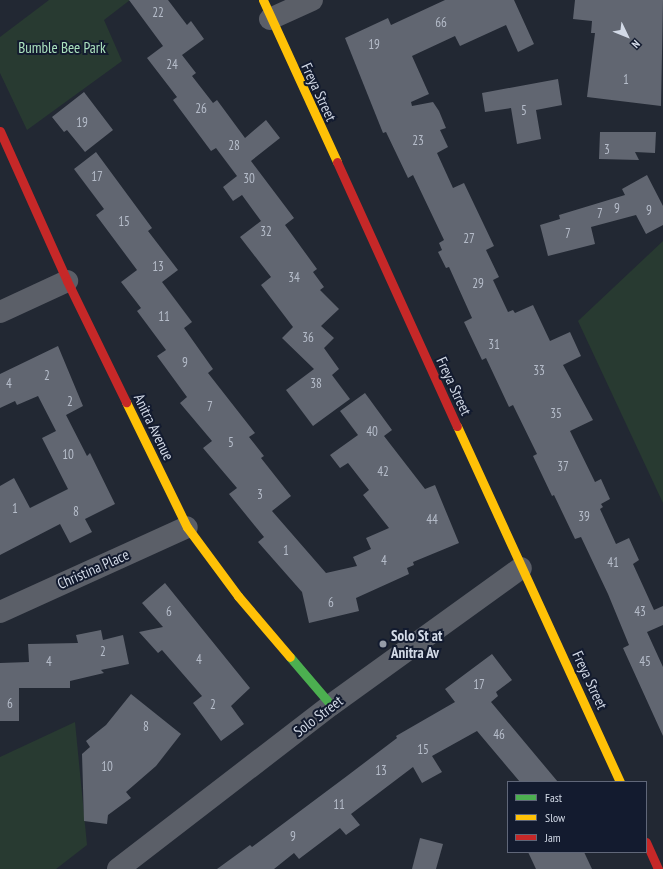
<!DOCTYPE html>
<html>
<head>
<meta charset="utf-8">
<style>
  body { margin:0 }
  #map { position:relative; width:663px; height:869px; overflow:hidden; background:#222833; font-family:"PT Sans Narrow",sans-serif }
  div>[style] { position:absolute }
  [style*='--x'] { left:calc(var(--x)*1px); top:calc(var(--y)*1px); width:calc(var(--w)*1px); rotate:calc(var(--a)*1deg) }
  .green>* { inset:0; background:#283a31 }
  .building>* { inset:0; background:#616671 }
  .street>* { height:22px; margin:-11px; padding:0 11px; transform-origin:11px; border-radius:11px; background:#5b5f68 }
  .fast>* { height:9px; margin:-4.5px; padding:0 4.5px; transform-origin:4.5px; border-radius:4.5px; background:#4caf50 }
  .slow>* { height:9px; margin:-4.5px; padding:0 4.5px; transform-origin:4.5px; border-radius:4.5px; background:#ffc107 }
  .jam>* { height:9px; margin:-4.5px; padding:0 4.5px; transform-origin:4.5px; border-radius:4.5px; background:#c62828 }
  .dots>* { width:11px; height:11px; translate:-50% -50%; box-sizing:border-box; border:2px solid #131b2f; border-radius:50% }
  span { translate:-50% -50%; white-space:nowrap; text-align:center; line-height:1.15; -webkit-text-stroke:4px #131b2f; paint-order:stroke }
  .number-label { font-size:13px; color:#b6bdca }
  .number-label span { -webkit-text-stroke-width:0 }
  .park-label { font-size:15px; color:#aae0bd }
  .street-label { font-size:15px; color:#d3dae7 }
  .poi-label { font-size:15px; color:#d3dae7; font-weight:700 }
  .left { translate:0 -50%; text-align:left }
  .legend { position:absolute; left:507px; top:781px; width:140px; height:72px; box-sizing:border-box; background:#131b2f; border:1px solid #606779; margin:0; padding:5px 7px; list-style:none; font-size:12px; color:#d3dae7 }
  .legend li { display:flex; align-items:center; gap:8px; height:20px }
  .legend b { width:20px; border:1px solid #606779 }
  .north { position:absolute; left:607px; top:16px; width:40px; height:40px; -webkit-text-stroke:3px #131b2f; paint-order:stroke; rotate:133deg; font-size:11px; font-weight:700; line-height:16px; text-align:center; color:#d3dae7 }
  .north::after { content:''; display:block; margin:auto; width:14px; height:18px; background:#d3dae7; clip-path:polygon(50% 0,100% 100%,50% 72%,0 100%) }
</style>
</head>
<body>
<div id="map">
  <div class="green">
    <i style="clip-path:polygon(49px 0,130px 0,104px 20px,122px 61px,27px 130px,0 73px,0 37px)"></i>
    <i style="clip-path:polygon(663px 241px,663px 503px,578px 321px)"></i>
    <i style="clip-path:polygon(75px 722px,87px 845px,56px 869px,0 869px,0 757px)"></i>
  </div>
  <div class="building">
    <i style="clip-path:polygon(129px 0,168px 0,187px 25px,191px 21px,204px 39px,182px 55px,196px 73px,192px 76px,213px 103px,217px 100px,245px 138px,266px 120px,280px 138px,251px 161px,294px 218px,285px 225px,317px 269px,313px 272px,324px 287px,320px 290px,339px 309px,321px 326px,334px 338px,324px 348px,339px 369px,332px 375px,350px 399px,313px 426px,286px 390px,314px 369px,282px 338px,293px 327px,261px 285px,271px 277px,240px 237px,261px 221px,242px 195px,233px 201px,223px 187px,237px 176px,216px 148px,211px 151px,173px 100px,177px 97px,147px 58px,163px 46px)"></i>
    <i style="clip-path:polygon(445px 0,514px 0,534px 44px,518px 52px,506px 25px,460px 46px,455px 36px,412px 56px,429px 94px,411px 102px,412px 106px,433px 102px,439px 111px,446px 128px,440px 130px,448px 147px,437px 153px,453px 188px,464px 183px,494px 246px,486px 250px,499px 277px,493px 280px,508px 312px,513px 310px,515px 313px,533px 305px,550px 341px,570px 332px,581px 356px,563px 365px,593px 420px,570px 431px,595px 482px,601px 479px,610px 499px,601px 504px,603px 507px,600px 509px,616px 544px,629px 538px,639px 560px,633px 564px,654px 610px,663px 606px,663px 625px,647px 632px,663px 667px,663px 736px,623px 648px,629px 645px,608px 594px,581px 537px,575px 539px,554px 495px,552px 496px,533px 456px,537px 454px,513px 405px,509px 407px,486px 358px,482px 360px,464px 322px,472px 318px,449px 267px,446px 268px,438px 252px,442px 250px,439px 243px,444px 240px,413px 175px,408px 178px,386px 132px,383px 133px,345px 38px,388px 18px,391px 25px)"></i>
    <i style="clip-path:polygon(575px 0,663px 0,661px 106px,587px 97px,595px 33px,591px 33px,592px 21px,573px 19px)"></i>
    <i style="clip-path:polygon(558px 79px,562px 105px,536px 110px,541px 139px,517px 144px,511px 108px,485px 112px,482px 93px)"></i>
    <i style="clip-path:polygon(84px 92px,113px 130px,85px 152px,67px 130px,64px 132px,52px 117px)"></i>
    <i style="clip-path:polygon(600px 132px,656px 132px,655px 153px,635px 152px,639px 160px,599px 159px)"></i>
    <i style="clip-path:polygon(96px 152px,152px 228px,148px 231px,178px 270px,162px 282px,192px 322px,184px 328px,213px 369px,208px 373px,255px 433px,249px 437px,264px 456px,261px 458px,291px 496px,272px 511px,326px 573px,357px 566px,353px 557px,371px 549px,366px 538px,389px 528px,363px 495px,369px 490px,348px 463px,340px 468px,330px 455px,358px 435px,340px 411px,365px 393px,392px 430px,384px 436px,425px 489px,435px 485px,459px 543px,413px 562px,414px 565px,407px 568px,409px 574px,356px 598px,359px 611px,309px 623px,302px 592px,258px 542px,264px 537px,229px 494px,237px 488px,203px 448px,212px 441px,180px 403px,187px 397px,157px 356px,166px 350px,137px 311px,141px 308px,121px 282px,137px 270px,96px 215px,104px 209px,74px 169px)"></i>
    <i style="clip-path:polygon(647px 175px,663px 206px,663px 225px,646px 234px,636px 215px,591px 227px,595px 244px,548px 256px,540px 225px,560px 219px,559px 215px,625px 195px,622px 189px)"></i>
    <i style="clip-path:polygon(58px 346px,83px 406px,66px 415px,87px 456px,90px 453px,115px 504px,85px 519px,92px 532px,70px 543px,60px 524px,0 555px,0 486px,14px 478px,30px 508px,68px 489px,42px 438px,56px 431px,38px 396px,17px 405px,15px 401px,0 408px,0 374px)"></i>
    <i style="clip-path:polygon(165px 583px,250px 688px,231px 706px,244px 724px,221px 741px,193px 703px,202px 696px,162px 650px,158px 653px,139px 632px,163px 627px,142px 603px)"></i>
    <i style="clip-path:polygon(101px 630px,103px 640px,123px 635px,129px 664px,101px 670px,104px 673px,70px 681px,70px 688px,19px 688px,19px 721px,0 721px,0 663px,29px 662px,28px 644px,78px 643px,76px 635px)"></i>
    <i style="clip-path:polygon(492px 654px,512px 680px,496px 692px,498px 696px,491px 702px,558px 782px,520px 782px,477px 731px,432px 756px,442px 772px,422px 783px,413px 767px,351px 814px,360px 825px,346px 835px,340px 828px,299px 859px,294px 853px,274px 869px,217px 869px,250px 845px,252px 847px,347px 776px,397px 738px,396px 736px,455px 702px,445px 689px)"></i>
    <i style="clip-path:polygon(131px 694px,181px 734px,156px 766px,126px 792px,131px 798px,108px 815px,107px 824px,84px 821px,82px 754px,90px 747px,86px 741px,106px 725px)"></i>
    <i style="clip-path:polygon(420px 838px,443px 844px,436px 869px,412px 869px)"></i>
    <i style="clip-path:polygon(528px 852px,584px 852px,592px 869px,536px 869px)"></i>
  </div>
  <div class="street">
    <i style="--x:270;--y:19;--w:46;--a:-24.3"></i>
    <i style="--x:0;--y:312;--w:74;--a:-24.8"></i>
    <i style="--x:0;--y:612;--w:205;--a:-24.4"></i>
    <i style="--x:118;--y:869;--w:269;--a:-37.6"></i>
    <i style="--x:331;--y:705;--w:234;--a:-35.8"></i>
  </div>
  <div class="fast">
    <i style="--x:290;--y:657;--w:63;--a:49.5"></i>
  </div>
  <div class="slow">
    <i style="--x:263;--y:0;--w:178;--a:65.4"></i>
    <i style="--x:126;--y:402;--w:139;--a:64"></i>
    <i style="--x:187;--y:527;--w:86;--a:53.5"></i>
    <i style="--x:238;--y:596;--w:80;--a:49.6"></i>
    <i style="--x:457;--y:426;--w:392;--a:65.4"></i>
  </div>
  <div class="jam">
    <i style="--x:0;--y:131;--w:164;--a:65.9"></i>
    <i style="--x:67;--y:281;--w:135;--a:64"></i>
    <i style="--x:337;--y:162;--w:290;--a:65.6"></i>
    <i style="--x:646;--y:842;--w:30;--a:66"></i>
  </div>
  <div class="dots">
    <i style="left:383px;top:644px;background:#959ca8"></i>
  </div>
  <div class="number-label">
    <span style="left:158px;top:13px">22</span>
    <span style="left:441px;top:23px">66</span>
    <span style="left:374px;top:45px">19</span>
    <span style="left:172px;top:65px">24</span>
    <span style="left:626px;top:80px">1</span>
    <span style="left:201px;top:109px">26</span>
    <span style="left:524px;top:111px">5</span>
    <span style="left:82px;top:123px">19</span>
    <span style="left:418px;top:141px">23</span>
    <span style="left:234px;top:146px">28</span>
    <span style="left:607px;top:150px">3</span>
    <span style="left:97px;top:177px">17</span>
    <span style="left:249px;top:179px">30</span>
    <span style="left:617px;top:209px">9</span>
    <span style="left:649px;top:211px">9</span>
    <span style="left:600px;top:214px">7</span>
    <span style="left:124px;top:222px">15</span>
    <span style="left:266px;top:232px">32</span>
    <span style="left:568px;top:234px">7</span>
    <span style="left:469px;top:239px">27</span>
    <span style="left:158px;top:267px">13</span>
    <span style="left:294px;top:278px">34</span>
    <span style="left:478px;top:284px">29</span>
    <span style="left:164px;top:317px">11</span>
    <span style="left:308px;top:338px">36</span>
    <span style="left:494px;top:345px">31</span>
    <span style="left:185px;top:363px">9</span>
    <span style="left:539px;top:371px">33</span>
    <span style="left:47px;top:376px">2</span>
    <span style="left:9px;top:384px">4</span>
    <span style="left:316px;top:384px">38</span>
    <span style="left:70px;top:402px">2</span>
    <span style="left:210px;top:407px">7</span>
    <span style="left:556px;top:414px">35</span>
    <span style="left:372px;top:432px">40</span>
    <span style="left:231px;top:443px">5</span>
    <span style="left:68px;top:455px">10</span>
    <span style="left:563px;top:467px">37</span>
    <span style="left:383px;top:472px">42</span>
    <span style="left:260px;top:495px">3</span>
    <span style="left:15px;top:509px">1</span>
    <span style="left:76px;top:512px">8</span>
    <span style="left:584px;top:517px">39</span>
    <span style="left:432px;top:520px">44</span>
    <span style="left:286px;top:551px">1</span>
    <span style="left:384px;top:561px">4</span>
    <span style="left:613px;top:563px">41</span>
    <span style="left:331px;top:603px">6</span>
    <span style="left:169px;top:612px">6</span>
    <span style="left:640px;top:612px">43</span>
    <span style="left:103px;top:652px">2</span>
    <span style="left:199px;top:660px">4</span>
    <span style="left:49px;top:662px">4</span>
    <span style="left:645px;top:662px">45</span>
    <span style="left:479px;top:685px">17</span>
    <span style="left:10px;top:704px">6</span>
    <span style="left:213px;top:705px">2</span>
    <span style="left:146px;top:727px">8</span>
    <span style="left:499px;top:735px">46</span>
    <span style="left:423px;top:750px">15</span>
    <span style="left:107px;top:767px">10</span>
    <span style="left:381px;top:771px">13</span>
    <span style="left:339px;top:805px">11</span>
    <span style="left:293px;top:837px">9</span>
  </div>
  <div class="park-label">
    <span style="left:62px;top:48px">Bumble Bee Park</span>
  </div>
  <div class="street-label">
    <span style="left:319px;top:92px;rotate:65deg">Freya Street</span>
    <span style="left:454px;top:386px;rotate:65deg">Freya Street</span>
    <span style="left:154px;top:427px;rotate:64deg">Anitra Avenue</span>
    <span style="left:93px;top:569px;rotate:-24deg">Christina Place</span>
    <span style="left:590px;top:680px;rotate:65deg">Freya Street</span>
    <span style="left:318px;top:716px;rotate:-37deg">Solo Street</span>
  </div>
  <div class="poi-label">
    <span class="left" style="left:391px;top:644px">Solo St at<br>Anitra Av</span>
  </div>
  <ul class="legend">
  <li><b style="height:5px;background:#4caf50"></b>Fast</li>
  <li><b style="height:5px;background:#ffc107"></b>Slow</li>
  <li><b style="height:5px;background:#c62828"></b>Jam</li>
  </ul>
  <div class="north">N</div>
</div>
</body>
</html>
